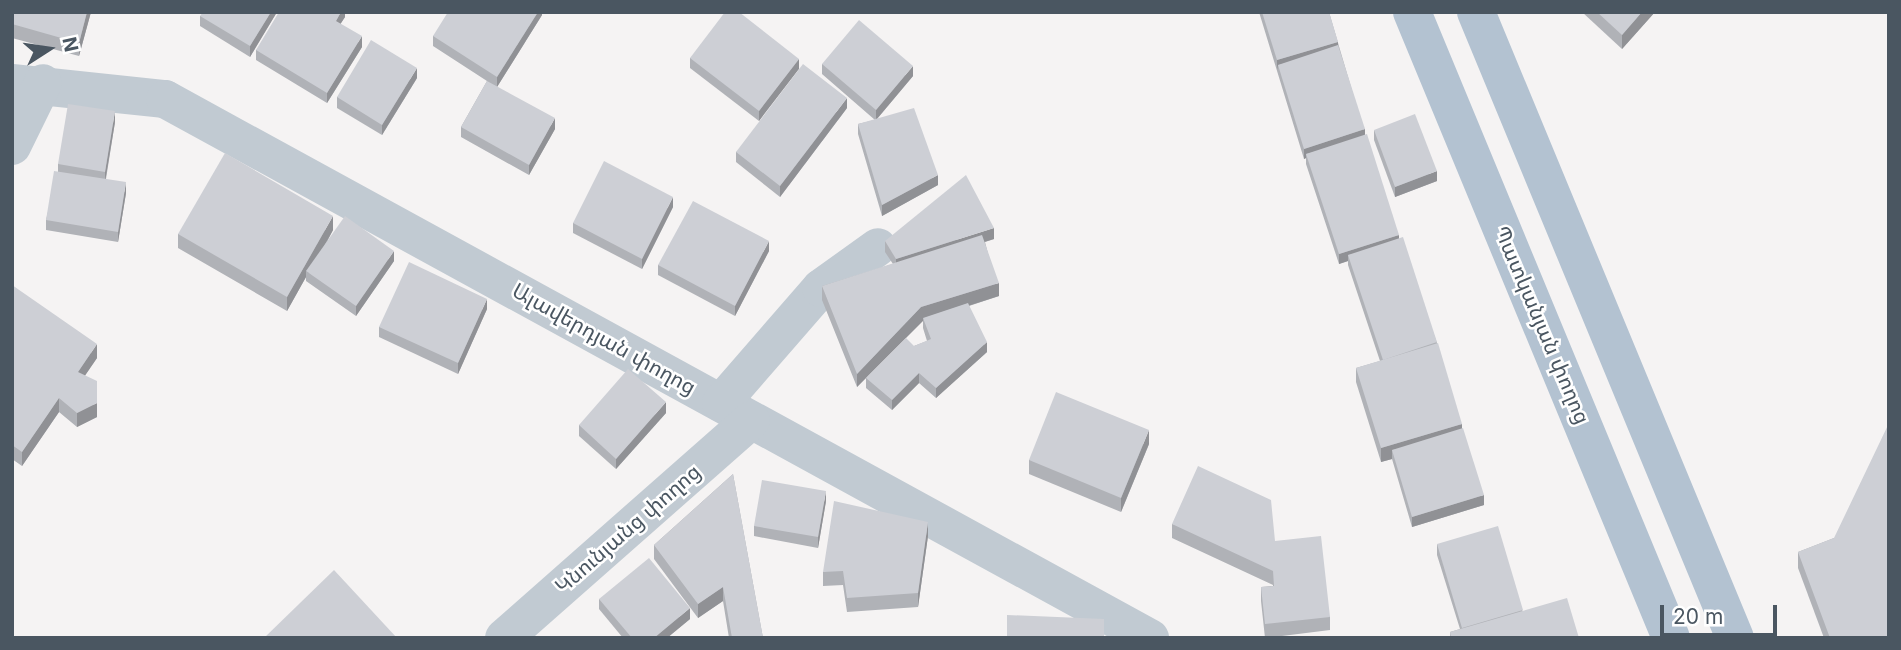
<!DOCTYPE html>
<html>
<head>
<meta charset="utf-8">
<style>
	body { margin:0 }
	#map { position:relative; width:1901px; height:650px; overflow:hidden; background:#f5f3f3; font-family:Inter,"Noto Sans Armenian",sans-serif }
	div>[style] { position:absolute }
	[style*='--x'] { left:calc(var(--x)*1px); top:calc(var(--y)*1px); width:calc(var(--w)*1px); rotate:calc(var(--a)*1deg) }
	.minor>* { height:38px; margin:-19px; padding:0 19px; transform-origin:19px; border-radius:19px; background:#c1cad2 }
	.major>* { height:38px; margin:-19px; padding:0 19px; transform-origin:19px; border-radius:19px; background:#b3c2d1 }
	.wall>* { inset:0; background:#b0b2b7 }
	.shaded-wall>* { inset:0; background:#909195 }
	.building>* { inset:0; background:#cdcfd5 }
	span { translate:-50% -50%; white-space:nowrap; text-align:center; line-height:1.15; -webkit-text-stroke:5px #fff; paint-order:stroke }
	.street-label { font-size:21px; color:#4a5661 }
	.frame { position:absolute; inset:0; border:14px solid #4a5661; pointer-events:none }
	.north { position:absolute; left:14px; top:14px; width:70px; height:70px; -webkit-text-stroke:5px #fff; paint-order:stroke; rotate:78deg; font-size:19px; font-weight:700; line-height:28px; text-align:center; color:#4a5661 }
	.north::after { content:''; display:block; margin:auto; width:24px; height:32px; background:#4a5661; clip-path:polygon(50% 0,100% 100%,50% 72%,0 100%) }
	.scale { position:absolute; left:1660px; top:605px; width:117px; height:32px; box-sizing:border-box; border:4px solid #4a5661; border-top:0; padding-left:9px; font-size:21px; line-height:24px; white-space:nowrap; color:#4a5661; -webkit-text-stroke:5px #fff; paint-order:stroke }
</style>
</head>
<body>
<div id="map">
	<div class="minor">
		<i style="--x:12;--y:83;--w:154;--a:6"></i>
		<i style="--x:165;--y:99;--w:1123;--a:28.69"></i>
		<i style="--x:12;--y:146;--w:70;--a:-63.8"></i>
		<i style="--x:721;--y:403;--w:152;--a:-49"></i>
		<i style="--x:821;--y:288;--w:70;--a:-35.7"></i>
		<i style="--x:504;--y:638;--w:329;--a:-41.4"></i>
	</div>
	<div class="major">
		<i style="--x:1412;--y:12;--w:677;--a:67.52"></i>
		<i style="--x:1476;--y:12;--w:677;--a:67.52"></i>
	</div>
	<div class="wall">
		<i style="clip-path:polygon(12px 12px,91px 12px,79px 56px,12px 38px)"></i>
		<i style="clip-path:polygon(277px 12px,250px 57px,200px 26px,200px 16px)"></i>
		<i style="clip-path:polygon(345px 12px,345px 17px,340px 24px,362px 47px,327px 103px,256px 60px,256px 50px)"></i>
		<i style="clip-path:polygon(542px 12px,542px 15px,497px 87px,555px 129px,529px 175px,461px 137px,461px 127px,487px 81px,433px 46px,433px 36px)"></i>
		<i style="clip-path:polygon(1259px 12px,1329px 12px,1365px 135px,1399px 239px,1437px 343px,1484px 505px,1412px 527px,1392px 459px,1381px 462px,1356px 382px,1356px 368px,1380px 361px,1348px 265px,1348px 261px,1339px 264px,1306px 164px,1306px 158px,1304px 159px)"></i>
		<i style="clip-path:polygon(1582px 12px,1655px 12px,1622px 49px)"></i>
		<i style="clip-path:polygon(690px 58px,799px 59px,759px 121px,690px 68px)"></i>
		<i style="clip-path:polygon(822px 64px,913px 76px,877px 119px,938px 185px,882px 216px,858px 134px,858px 124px,875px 120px,822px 74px)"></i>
		<i style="clip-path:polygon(417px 78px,382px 135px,337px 108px,337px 97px)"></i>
		<i style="clip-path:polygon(847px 108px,780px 197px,736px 162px,736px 152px)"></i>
		<i style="clip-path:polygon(115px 122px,106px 179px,126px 193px,118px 242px,46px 230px,46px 220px,58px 172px,58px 164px)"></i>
		<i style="clip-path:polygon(1374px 130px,1437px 181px,1395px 197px,1374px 140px)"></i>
		<i style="clip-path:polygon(673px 207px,642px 269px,573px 233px,573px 223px)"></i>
		<i style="clip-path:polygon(333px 230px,328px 240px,394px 261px,356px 316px,306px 281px,306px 277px,287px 311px,178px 248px,178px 234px)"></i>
		<i style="clip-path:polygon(994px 239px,985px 242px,999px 296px,969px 306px,987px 352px,936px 398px,919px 383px,892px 410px,866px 388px,866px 378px,914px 346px,927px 341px,923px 328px,923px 321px,921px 321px,857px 387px,822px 300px,822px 286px,893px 264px,885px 252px,885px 241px)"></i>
		<i style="clip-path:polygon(769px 251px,735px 316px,658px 275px,658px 265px)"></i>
		<i style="clip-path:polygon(12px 285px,97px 358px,85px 375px,97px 417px,77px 427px,59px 412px,22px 466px,12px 459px)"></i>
		<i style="clip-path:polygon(487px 309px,458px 374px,379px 337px,379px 327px)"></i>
		<i style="clip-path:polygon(666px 413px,616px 469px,579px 436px,579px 425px)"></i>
		<i style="clip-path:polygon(1149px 444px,1121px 512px,1029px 474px,1029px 460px)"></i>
		<i style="clip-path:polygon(733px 474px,763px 638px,729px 638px,723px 601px,698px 618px,654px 559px,654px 545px)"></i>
		<i style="clip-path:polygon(826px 501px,818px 548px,754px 536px,754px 526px)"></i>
		<i style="clip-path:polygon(1172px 524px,1275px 541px,1330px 617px,1330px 630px,1265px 638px,1261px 601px,1261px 587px,1273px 586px,1273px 585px,1172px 538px)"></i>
		<i style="clip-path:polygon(928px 536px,918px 607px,847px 612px,843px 585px,823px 586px,823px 572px)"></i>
		<i style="clip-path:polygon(1834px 538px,1889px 638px,1824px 638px,1798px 568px,1798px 552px)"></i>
		<i style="clip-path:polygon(1437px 544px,1523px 611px,1579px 638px,1450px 638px,1450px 632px,1460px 629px,1437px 555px)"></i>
		<i style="clip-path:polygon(599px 599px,690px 619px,667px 638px,623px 638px,599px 609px)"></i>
	</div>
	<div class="shaded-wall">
		<i style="clip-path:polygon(87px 12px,91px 12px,79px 56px,79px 43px)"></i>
		<i style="clip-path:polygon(271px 12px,277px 12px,250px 57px,250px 46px)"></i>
		<i style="clip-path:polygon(341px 12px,345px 12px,345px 17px,336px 31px,336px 21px)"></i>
		<i style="clip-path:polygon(538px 12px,542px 12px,542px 15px,497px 87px,497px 77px)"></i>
		<i style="clip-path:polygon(1642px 12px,1655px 12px,1622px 49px,1622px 35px)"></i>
		<i style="clip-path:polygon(362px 36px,362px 47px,327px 103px,327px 93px)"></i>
		<i style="clip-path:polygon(1338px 42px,1338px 52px,1278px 65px,1277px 70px,1277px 60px)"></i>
		<i style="clip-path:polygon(799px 59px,799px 69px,759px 121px,759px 111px)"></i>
		<i style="clip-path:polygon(913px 66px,913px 76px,876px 120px,876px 110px)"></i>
		<i style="clip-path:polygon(417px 68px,417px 78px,382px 135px,382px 125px)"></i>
		<i style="clip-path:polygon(847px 98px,847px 108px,780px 197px,780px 186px)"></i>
		<i style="clip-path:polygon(115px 111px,115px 122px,105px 182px,105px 172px)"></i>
		<i style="clip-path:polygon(555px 118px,555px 129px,529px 175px,529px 165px)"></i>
		<i style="clip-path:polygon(1365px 129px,1365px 139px,1306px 154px,1306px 158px,1304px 159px,1304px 149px)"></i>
		<i style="clip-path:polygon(1437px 171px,1437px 181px,1395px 197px,1395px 187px)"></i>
		<i style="clip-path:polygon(938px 175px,938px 185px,882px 216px,882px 205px)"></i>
		<i style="clip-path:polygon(126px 182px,126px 193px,118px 242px,118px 232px)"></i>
		<i style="clip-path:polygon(673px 197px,673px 207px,642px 269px,642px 259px)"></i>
		<i style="clip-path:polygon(333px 216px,333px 230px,309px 273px,306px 271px,306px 277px,287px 311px,287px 297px)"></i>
		<i style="clip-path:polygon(994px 228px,994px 239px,896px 269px,896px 259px)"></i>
		<i style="clip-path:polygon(1399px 235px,1399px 245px,1348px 255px,1348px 261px,1339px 264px,1339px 254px)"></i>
		<i style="clip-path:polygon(769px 241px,769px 251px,735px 316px,735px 306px)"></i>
		<i style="clip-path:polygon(394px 251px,394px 261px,356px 316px,356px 306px)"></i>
		<i style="clip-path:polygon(999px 283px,999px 296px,924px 320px,923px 318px,923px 321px,857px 387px,857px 374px,921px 307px)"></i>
		<i style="clip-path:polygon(487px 299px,487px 309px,458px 374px,458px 363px)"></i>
		<i style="clip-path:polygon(987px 342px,987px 352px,936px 398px,936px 388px)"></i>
		<i style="clip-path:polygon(97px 344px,97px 358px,78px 386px,78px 372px)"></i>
		<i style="clip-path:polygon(919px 373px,919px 383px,892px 410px,892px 400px)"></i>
		<i style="clip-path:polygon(59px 398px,59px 412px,22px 466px,22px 452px)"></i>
		<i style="clip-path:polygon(666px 402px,666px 413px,616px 469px,616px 459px)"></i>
		<i style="clip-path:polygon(97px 403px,97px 417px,77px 427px,77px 413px)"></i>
		<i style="clip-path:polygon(1462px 424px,1462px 438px,1392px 450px,1392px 459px,1381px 462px,1381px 448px)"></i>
		<i style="clip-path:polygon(1149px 430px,1149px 444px,1121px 512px,1121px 498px)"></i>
		<i style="clip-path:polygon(826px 491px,826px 501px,818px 548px,818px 537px)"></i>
		<i style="clip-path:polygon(1484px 495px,1484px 505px,1412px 527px,1412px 517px)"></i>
		<i style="clip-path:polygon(928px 522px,928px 536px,918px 607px,918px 593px)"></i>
		<i style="clip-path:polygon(723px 587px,723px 601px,698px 618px,698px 604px)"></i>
		<i style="clip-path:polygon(690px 608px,690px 619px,667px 638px,654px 638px)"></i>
	</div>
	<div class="building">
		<i style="clip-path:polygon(12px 12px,87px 12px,79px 43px,12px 24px)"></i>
		<i style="clip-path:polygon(203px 12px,271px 12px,250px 46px,200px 16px)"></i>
		<i style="clip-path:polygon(279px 12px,341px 12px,336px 21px,362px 36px,327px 93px,256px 50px)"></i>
		<i style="clip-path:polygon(448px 12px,538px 12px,497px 77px,433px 36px)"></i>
		<i style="clip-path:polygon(725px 12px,739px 12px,799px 59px,759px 111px,690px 58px)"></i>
		<i style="clip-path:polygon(1262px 12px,1329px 12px,1338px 42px,1277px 60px)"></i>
		<i style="clip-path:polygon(1597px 12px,1642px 12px,1622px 35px)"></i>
		<i style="clip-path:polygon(859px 20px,913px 66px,876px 110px,822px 64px)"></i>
		<i style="clip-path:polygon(371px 40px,417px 68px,382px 125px,337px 97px)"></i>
		<i style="clip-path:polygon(1338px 45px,1365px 129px,1304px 149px,1278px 65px)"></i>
		<i style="clip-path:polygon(803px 64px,847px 98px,780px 186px,736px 152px)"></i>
		<i style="clip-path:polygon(487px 81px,555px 118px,529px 165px,461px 127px)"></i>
		<i style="clip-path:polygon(68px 104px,115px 111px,105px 172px,58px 164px)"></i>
		<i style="clip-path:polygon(914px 108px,938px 175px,882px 205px,858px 124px)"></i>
		<i style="clip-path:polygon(1415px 114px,1437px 171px,1395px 187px,1374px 130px)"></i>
		<i style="clip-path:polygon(1367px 134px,1399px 235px,1339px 254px,1306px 154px)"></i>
		<i style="clip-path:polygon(225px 153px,333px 216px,287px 297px,178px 234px)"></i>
		<i style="clip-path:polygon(604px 161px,673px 197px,642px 259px,573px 223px)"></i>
		<i style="clip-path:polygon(54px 171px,126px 182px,118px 232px,46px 220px)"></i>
		<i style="clip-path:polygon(966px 175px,994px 228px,896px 259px,885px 241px)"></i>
		<i style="clip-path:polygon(693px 201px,769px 241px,735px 306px,658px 265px)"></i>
		<i style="clip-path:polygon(345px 216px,394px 251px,356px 306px,306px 271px)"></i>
		<i style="clip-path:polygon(982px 235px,999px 283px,921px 307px,857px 374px,822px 286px)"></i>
		<i style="clip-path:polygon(1403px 237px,1437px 342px,1383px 360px,1348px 255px)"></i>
		<i style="clip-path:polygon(409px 262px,487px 299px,458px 363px,379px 327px)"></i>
		<i style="clip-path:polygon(12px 285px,97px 344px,78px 372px,97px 381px,97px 403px,77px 413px,59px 398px,22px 452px,12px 445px)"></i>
		<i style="clip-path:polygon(968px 303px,987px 342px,936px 388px,919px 373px,892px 400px,866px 378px,906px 338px,914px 346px,931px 339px,923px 318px)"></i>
		<i style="clip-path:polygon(1438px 343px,1462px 424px,1381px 448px,1356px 368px)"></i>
		<i style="clip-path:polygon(628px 369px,666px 402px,616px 459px,579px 425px)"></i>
		<i style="clip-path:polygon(1056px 392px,1149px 430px,1121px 498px,1029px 460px)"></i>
		<i style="clip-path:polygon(1889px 423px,1889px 638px,1830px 638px,1798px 552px,1834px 538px)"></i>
		<i style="clip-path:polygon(1463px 428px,1484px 495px,1412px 517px,1392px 450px)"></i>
		<i style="clip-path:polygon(1198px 466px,1271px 500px,1275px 541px,1321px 536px,1330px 617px,1265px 624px,1261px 587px,1274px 586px,1273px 571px,1172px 524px)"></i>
		<i style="clip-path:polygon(733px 474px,763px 638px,732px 638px,723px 587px,698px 604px,654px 545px)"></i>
		<i style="clip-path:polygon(762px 480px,826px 491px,818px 537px,754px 526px)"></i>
		<i style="clip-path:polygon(834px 501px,928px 522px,918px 593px,847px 598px,843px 571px,823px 572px)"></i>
		<i style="clip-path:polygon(1498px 526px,1523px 610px,1462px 628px,1437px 544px)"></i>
		<i style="clip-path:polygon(649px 558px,690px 608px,654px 638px,632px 638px,599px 599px)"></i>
		<i style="clip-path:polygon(334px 570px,397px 638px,264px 638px)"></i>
		<i style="clip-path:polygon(1567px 598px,1579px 638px,1451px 638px,1450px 632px)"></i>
		<i style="clip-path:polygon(1007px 615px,1104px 619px,1104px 638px,1007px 638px)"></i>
	</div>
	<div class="street-label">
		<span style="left:1542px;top:325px;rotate:67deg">Պատկանյան փողոց</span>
		<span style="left:604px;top:339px;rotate:29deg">Ալավերդյան փողոց</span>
		<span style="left:628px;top:529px;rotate:-41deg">Կնունյանց փողոց</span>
	</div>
	<div class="frame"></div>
	<div class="north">N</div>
	<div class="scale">20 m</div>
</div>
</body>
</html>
